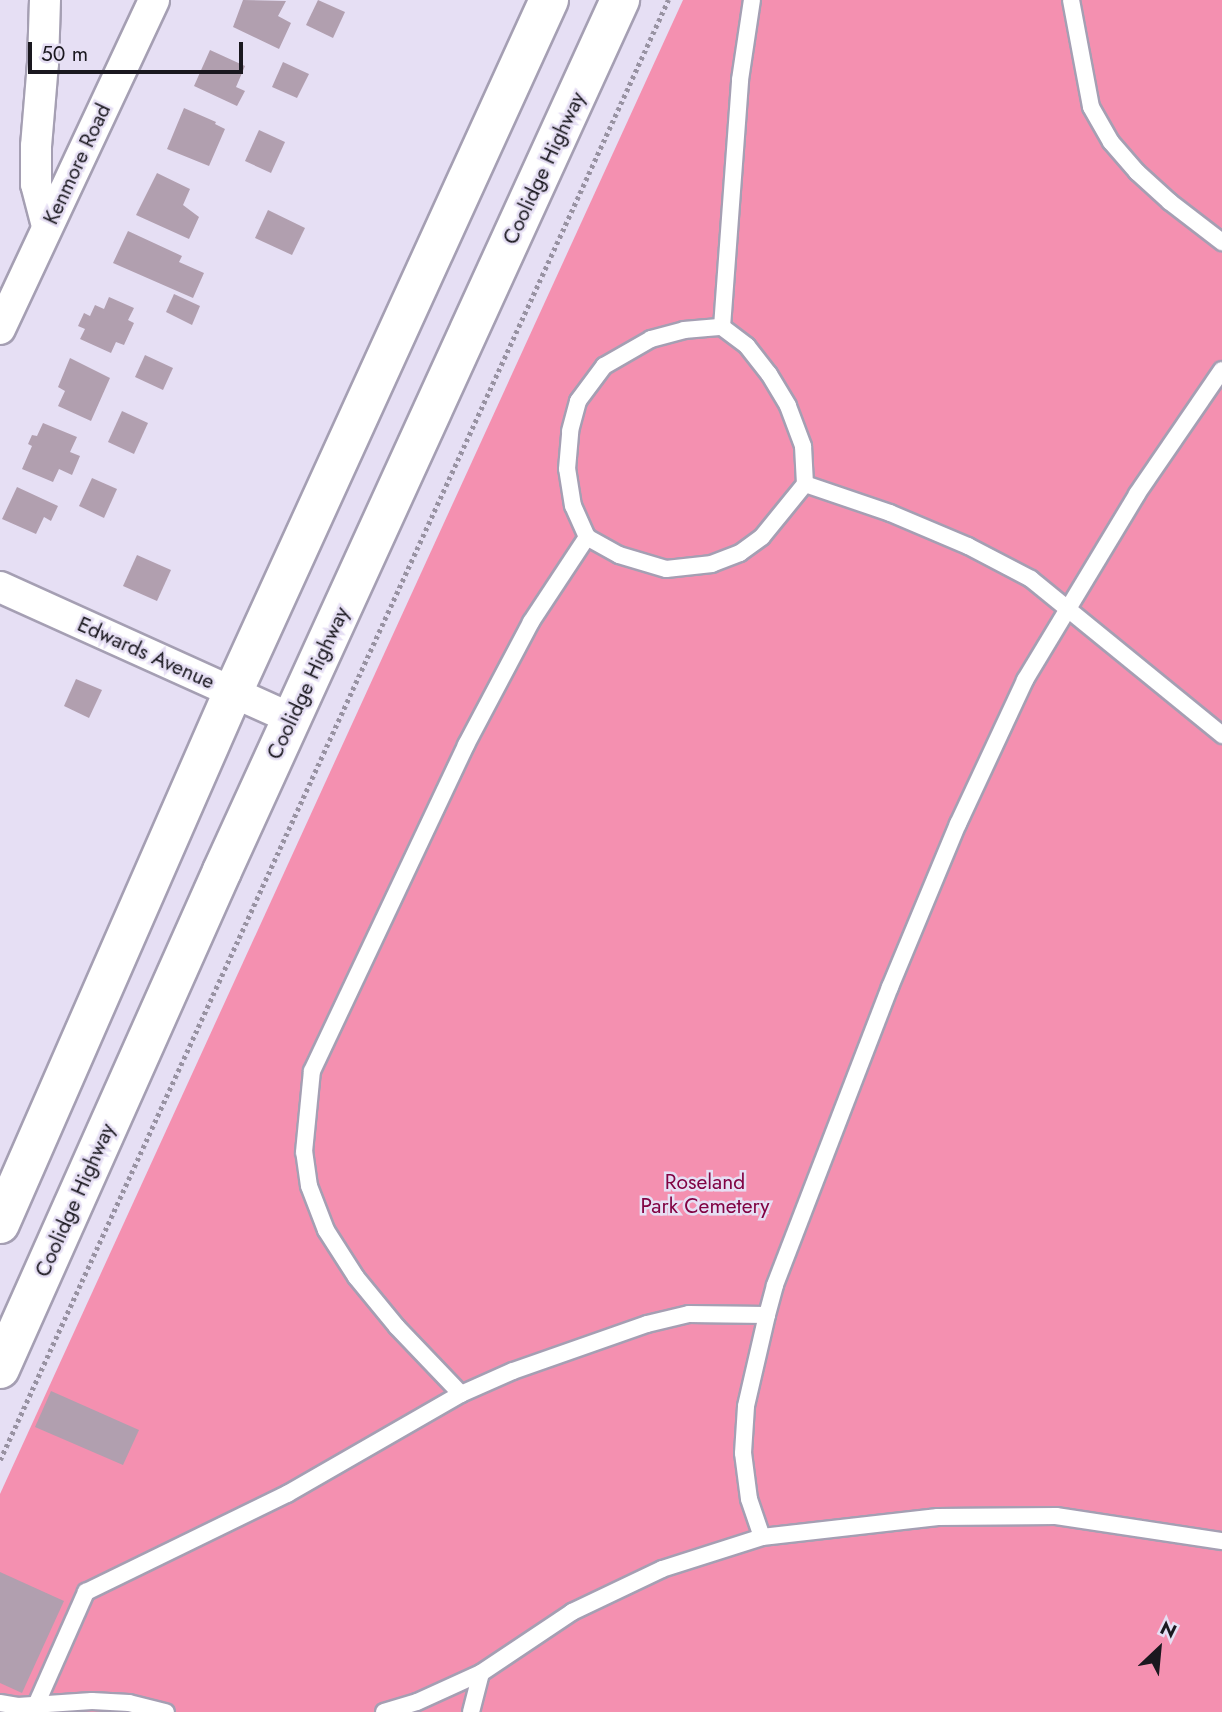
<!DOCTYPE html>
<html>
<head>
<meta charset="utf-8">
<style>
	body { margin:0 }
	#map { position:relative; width:1222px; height:1712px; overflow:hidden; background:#e6dff4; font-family:Jost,sans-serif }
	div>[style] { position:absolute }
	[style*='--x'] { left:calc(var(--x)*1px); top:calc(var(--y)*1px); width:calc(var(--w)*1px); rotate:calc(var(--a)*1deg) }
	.green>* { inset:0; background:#f490b0 }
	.building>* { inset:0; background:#b19faf }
	.path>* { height:4.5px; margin-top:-2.25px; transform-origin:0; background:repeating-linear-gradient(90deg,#9892a2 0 3.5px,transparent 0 7px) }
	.roads { filter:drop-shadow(2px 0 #a59fb3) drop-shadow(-2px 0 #a59fb3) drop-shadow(0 2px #a59fb3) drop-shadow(0 -2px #a59fb3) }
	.service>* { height:16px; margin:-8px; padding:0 8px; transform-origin:8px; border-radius:8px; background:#fff }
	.minor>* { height:30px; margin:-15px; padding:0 15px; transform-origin:15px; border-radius:15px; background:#fff }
	.secondary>* { height:38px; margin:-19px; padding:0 19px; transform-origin:19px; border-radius:19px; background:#fff }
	span { translate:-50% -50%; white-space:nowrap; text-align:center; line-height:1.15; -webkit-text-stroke:5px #e6dff4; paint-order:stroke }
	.street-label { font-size:21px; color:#1a181f }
	.park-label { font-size:21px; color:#810343 }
	.north { position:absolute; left:1124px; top:1614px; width:70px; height:70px; -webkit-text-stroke:5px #e6dff4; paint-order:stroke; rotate:26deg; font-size:19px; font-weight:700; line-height:28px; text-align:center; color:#1a181f }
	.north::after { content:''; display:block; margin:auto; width:24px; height:32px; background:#1a181f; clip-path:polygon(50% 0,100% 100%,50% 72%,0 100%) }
	.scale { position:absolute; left:28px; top:42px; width:215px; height:32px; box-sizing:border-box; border:4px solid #1a181f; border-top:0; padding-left:9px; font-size:21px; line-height:24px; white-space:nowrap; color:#1a181f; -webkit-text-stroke:5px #e6dff4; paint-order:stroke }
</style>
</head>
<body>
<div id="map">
	<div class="green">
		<i style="clip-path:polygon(683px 0,1222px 0,1222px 1712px,0 1712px,0 1494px)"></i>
	</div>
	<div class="building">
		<i style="clip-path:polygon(243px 0,286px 1px,278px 16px,291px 23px,279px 49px,233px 27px)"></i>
		<i style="clip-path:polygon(318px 0,345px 12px,333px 38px,306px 25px)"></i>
		<i style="clip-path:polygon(210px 50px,245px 66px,236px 87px,245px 91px,237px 106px,194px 86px)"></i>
		<i style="clip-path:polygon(283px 62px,309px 74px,297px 98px,272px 87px)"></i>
		<i style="clip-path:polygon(184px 108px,216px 122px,215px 124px,225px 129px,209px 166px,167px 149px)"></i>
		<i style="clip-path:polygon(259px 130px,285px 142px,271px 173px,245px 161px)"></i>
		<i style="clip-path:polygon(157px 173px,190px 189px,183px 205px,199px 217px,189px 239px,136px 215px)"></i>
		<i style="clip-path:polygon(268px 210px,305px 228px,292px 255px,255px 238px)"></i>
		<i style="clip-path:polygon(128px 231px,182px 256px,179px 262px,204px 273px,193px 298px,113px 263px)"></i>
		<i style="clip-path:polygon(174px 294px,200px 306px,192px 325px,166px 312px)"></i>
		<i style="clip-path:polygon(109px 297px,134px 308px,128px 320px,134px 323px,124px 345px,116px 342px,111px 353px,80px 339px,85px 329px,78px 326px,84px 313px,90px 316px,95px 305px,104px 309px)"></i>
		<i style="clip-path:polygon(145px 355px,173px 368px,163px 390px,135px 377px)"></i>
		<i style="clip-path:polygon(70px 358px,110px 378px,91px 421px,58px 406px,65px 391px,58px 387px)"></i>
		<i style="clip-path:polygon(122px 411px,148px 423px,134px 454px,108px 442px)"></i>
		<i style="clip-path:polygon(43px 423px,77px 437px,70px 452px,80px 456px,72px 475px,59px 469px,53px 482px,22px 469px,32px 446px,28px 444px,32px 435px,37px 436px)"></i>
		<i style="clip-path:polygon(92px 478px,117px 489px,104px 518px,79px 506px)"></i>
		<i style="clip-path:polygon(17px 487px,58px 506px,51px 521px,44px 517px,36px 534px,2px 519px)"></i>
		<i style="clip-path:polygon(137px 555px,171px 570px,157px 601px,123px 586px)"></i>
		<i style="clip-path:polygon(76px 679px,102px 690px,89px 718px,64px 706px)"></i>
		<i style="clip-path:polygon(51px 1391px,139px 1430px,123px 1465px,35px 1427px)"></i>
		<i style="clip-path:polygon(0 1572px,64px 1601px,22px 1693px,0 1683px)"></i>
	</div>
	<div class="path">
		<i style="--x:0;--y:1460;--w:1606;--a:-65.41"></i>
	</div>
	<div class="roads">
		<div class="service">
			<i style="--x:1071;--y:0;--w:109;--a:79.4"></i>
			<i style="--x:1091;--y:107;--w:40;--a:60.3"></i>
			<i style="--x:1111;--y:142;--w:40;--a:49"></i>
			<i style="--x:1137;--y:172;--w:45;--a:42.3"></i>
			<i style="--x:1170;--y:202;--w:66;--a:37.6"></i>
			<i style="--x:722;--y:327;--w:31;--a:37"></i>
			<i style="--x:747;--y:346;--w:36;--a:52"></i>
			<i style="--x:769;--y:374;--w:37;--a:59"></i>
			<i style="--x:788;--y:406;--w:43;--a:69.4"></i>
			<i style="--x:803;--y:446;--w:38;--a:87"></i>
			<i style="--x:805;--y:484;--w:68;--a:129.1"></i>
			<i style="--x:762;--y:537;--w:27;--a:144"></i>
			<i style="--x:740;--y:553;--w:30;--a:159"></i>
			<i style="--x:712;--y:564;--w:46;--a:173.8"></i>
			<i style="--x:666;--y:569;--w:49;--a:-163.4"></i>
			<i style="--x:619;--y:555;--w:37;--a:-151"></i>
			<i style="--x:587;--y:537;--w:34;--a:-114"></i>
			<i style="--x:573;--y:506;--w:37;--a:-99"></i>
			<i style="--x:567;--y:469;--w:38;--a:-85"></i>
			<i style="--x:570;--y:431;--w:31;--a:-75"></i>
			<i style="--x:578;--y:401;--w:44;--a:-53.4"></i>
			<i style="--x:604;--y:366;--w:54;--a:-29.9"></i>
			<i style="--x:651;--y:339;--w:34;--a:-15"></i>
			<i style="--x:684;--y:330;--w:38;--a:-5"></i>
			<i style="--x:722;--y:327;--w:248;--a:-85.8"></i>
			<i style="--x:740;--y:80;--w:81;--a:-81.5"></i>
			<i style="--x:805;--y:484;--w:90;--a:18.8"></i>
			<i style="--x:890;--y:513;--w:85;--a:22.9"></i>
			<i style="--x:968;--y:546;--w:71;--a:27.6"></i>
			<i style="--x:1031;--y:579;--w:247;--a:39.2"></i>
			<i style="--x:461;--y:1394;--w:93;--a:-133.7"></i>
			<i style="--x:397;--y:1327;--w:65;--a:-129.4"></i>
			<i style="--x:356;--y:1277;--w:56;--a:-122.6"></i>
			<i style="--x:326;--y:1230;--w:47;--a:-111.1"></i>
			<i style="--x:309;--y:1186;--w:34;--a:-98"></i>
			<i style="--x:304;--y:1152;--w:81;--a:-84.4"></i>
			<i style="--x:312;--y:1071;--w:361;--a:-64.7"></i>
			<i style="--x:466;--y:745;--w:139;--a:-62.1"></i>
			<i style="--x:531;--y:622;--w:102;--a:-56.6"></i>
			<i style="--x:762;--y:1537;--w:40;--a:-108.9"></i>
			<i style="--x:749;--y:1499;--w:46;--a:-97.4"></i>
			<i style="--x:743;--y:1453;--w:47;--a:-86.3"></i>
			<i style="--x:746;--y:1406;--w:93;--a:-77"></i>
			<i style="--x:767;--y:1315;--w:31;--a:-75"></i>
			<i style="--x:775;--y:1285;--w:319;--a:-68.9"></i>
			<i style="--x:890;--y:987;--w:177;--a:-67.4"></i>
			<i style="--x:958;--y:824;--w:159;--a:-65"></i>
			<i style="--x:1025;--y:680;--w:217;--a:-58.9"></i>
			<i style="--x:1137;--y:494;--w:150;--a:-55.6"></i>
			<i style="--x:0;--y:1703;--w:18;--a:9"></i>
			<i style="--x:18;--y:1706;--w:74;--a:-3.9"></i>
			<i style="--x:92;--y:1701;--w:37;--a:3"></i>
			<i style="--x:129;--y:1703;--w:38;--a:14"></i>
			<i style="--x:36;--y:1705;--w:124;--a:-66.1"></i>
			<i style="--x:86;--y:1592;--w:224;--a:-26"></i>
			<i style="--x:287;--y:1494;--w:201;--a:-29.9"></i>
			<i style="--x:461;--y:1394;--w:57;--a:-23.9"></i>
			<i style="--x:513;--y:1371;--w:142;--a:-19.3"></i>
			<i style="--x:647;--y:1324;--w:43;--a:-13.4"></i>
			<i style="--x:689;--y:1314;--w:78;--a:0.7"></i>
			<i style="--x:384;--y:1712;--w:34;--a:-17"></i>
			<i style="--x:417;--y:1702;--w:70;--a:-24.4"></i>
			<i style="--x:481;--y:1673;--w:110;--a:-33.8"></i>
			<i style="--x:572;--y:1612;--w:100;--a:-25.5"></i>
			<i style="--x:662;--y:1569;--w:105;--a:-17.7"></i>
			<i style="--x:762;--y:1537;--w:177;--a:-6.5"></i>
			<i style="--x:938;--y:1517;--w:118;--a:-0.5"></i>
			<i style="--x:1056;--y:1516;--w:168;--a:8.6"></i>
			<i style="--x:471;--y:1712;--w:40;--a:-75.6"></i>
		</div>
		<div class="minor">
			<i style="--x:45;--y:0;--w:63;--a:91.8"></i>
			<i style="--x:43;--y:63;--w:83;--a:94.8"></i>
			<i style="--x:36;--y:146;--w:38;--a:90"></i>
			<i style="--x:36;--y:184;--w:43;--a:75.3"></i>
			<i style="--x:0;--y:329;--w:363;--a:-64.9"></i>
			<i style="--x:0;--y:587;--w:320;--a:24.3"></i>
		</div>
		<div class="secondary">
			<i style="--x:0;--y:1224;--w:581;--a:-66.35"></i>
			<i style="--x:233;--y:692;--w:761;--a:-65.46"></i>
			<i style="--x:0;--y:1369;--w:545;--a:-65.97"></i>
			<i style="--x:222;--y:871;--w:958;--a:-65.44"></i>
		</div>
	</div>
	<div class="street-label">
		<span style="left:77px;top:164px;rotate:-65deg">Kenmore Road</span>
		<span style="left:544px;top:168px;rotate:-65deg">Coolidge Highway</span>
		<span style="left:146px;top:653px;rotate:24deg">Edwards Avenue</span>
		<span style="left:308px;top:683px;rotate:-65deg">Coolidge Highway</span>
		<span style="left:75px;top:1200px;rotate:-66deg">Coolidge Highway</span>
	</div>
	<div class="park-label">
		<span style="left:705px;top:1194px">Roseland<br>Park Cemetery</span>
	</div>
	<div class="north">N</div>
	<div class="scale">50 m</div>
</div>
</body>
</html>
